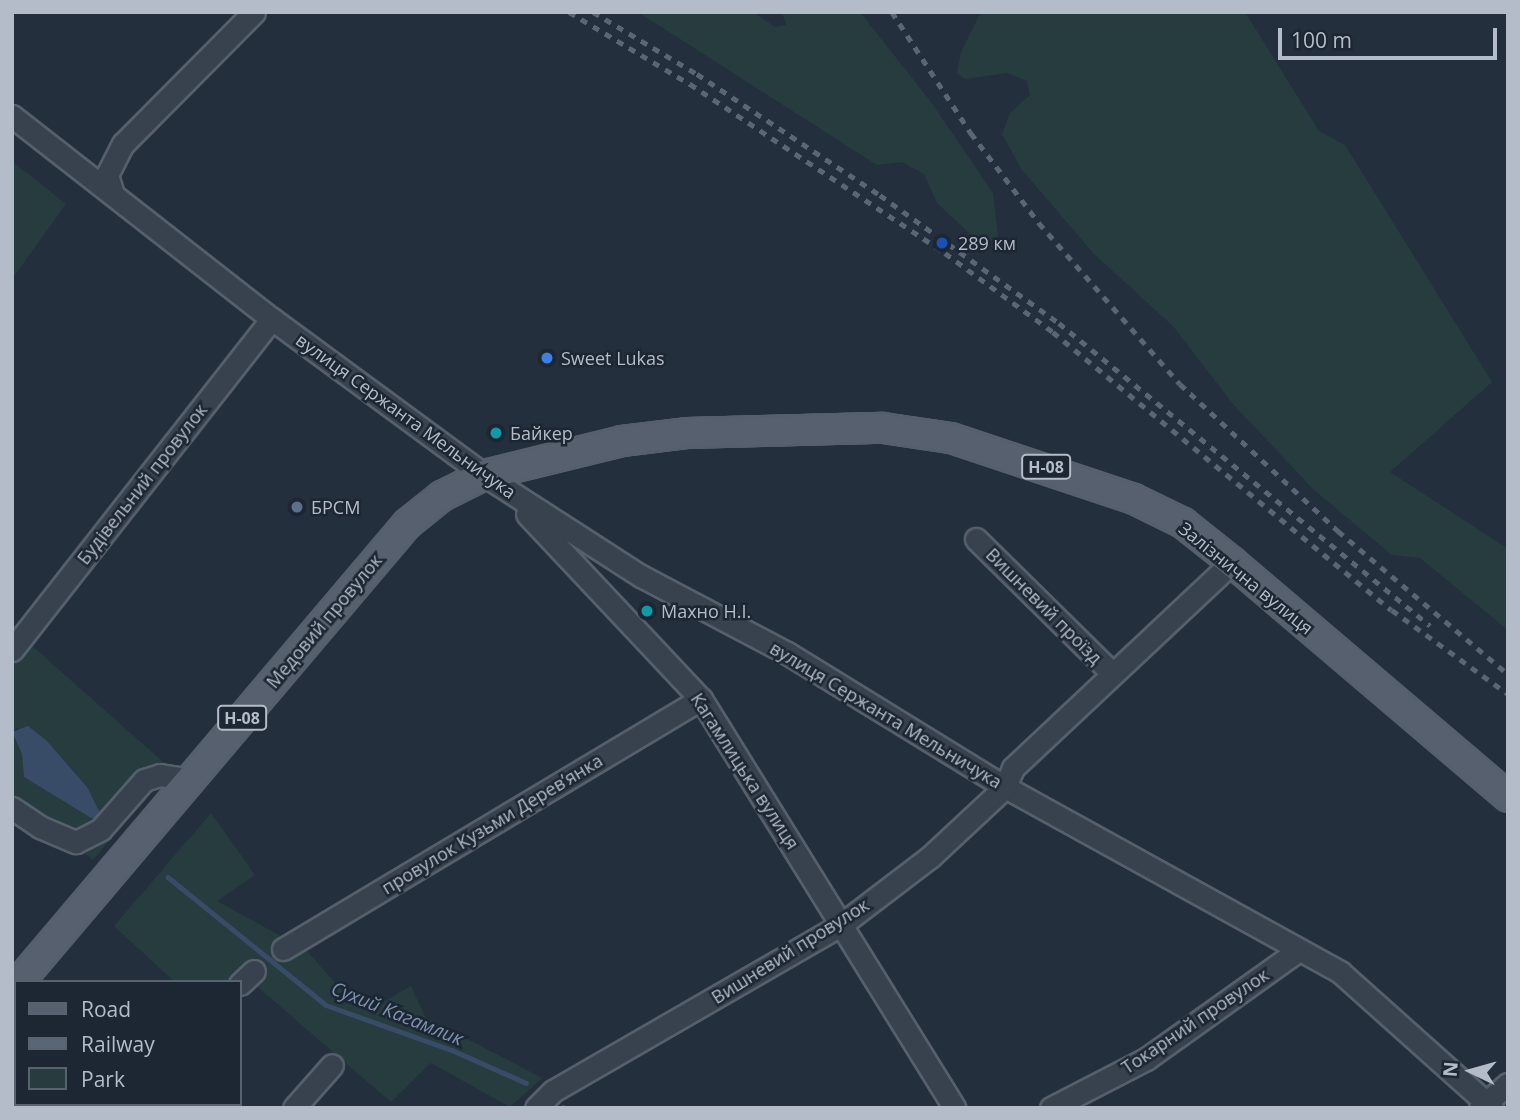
<!DOCTYPE html>
<html>
<head>
<meta charset="utf-8">
<style>
	body { margin:0 }
	#map { position:relative; width:1520px; height:1120px; overflow:hidden; background:#242f3e; font-family:"Open Sans",sans-serif }
	div>[style] { position:absolute }
	[style*='--x'] { left:calc(var(--x)*1px); top:calc(var(--y)*1px); width:calc(var(--w)*1px); rotate:calc(var(--a)*1deg) }
	.green>* { inset:0; background:#263c3f }
	.water>* { inset:0; background:#394c67 }
	.stream>* { height:4.5px; margin:-2.25px; padding:0 2.25px; transform-origin:2.25px; border-radius:2.25px; background:#394c67 }
	.roads { filter:drop-shadow(2px 0 #565f6c) drop-shadow(-2px 0 #565f6c) drop-shadow(0 2px #565f6c) drop-shadow(0 -2px #565f6c) }
	.minor>* { height:21px; margin:-10.5px; padding:0 10.5px; transform-origin:10.5px; border-radius:10.5px; background:#38414e }
	.major>* { height:28px; margin:-14px; padding:0 14px; transform-origin:14px; border-radius:14px; background:#56606e }
	.rail>* { height:4.5px; margin-top:-2.25px; transform-origin:0; background:repeating-linear-gradient(90deg,#5a6575 0 7px,transparent 0 14px) }
	.dots>* { width:19px; height:19px; translate:-50% -50%; box-sizing:border-box; border:4px solid #1d2633; border-radius:50% }
	span { translate:-50% -50%; white-space:nowrap; text-align:center; line-height:1.15; -webkit-text-stroke:5px #1d2633; paint-order:stroke }
	.shield-label span { padding:2px 5px; background:#1d2633; border:2px solid; border-radius:5px; -webkit-text-stroke-width:0 }
	.shield-label { font-size:16px; color:#b4bcc9; font-weight:700 }
	.poi-label { font-size:18px; color:#b4bcc9 }
	.left { translate:0 -50%; text-align:left }
	.street-label { font-size:18px; color:#b4bcc9 }
	.water-label { font-size:19px; color:#7c92b1; font-style:italic }
	.frame { position:absolute; inset:0; border:14px solid #b4bcc9; pointer-events:none }
	.legend { position:absolute; left:14px; top:980px; width:228px; height:126px; box-sizing:border-box; background:#1d2633; border:2px solid #59626f; margin:0; padding:9px 12px; list-style:none; font-size:21px; color:#b4bcc9 }
	.legend li { display:flex; align-items:center; gap:14px; height:35px }
	.legend b { width:35px; border:2px solid #59626f }
	.north { position:absolute; left:1436px; top:1036px; width:70px; height:70px; -webkit-text-stroke:5px #1d2633; paint-order:stroke; rotate:275deg; font-size:19px; font-weight:700; line-height:28px; text-align:center; color:#b4bcc9 }
	.north::after { content:''; display:block; margin:auto; width:24px; height:32px; background:#b4bcc9; clip-path:polygon(50% 0,100% 100%,50% 72%,0 100%) }
	.scale { position:absolute; left:1278px; top:28px; width:219px; height:32px; box-sizing:border-box; border:4px solid #b4bcc9; border-top:0; padding-left:9px; font-size:21px; line-height:24px; white-space:nowrap; color:#b4bcc9; -webkit-text-stroke:5px #1d2633; paint-order:stroke }
</style>
</head>
<body>
<div id="map">
	<div class="green">
		<i style="clip-path:polygon(638px 12px,753px 12px,775px 27px,786px 25px,782px 12px,860px 12px,931px 102px,993px 193px,998px 236px,983px 246px,937px 203px,924px 174px,902px 162px,877px 165px)"></i>
		<i style="clip-path:polygon(981px 12px,1245px 12px,1319px 131px,1345px 145px,1492px 382px,1390px 472px,1508px 549px,1508px 630px,1420px 558px,1392px 555px,1313px 489px,1233px 404px,1173px 326px,1094px 254px,1022px 170px,1002px 134px,1010px 113px,1030px 95px,1027px 81px,1007px 73px,965px 79px,957px 73px,961px 52px)"></i>
		<i style="clip-path:polygon(12px 161px,66px 204px,12px 279px)"></i>
		<i style="clip-path:polygon(12px 634px,30px 644px,170px 768px,93px 860px,12px 796px,12px 734px,22px 754px,24px 777px,91px 818px,87px 787px,47px 741px,17px 728px,12px 732px)"></i>
		<i style="clip-path:polygon(211px 813px,255px 875px,217px 901px,306px 950px,353px 1003px,373px 1008px,411px 986px,425px 1017px,542px 1078px,510px 1107px,431px 1063px,391px 1102px,252px 982px,240px 995px,240px 982px,175px 982px,114px 926px)"></i>
	</div>
	<div class="water">
		<i style="clip-path:polygon(28px 726px,47px 741px,87px 787px,103px 819px,91px 818px,24px 777px,22px 754px,12px 732px)"></i>
	</div>
	<div class="stream">
		<i style="--x:168;--y:877;--w:203;--a:39"></i>
		<i style="--x:326;--y:1005;--w:134;--a:19.7"></i>
		<i style="--x:452;--y:1050;--w:81;--a:24"></i>
		<i style="--x:563;--y:1107;--w:1;--a:45"></i>
	</div>
	<div class="roads">
		<div class="minor">
			<i style="--x:12;--y:116;--w:330;--a:38"></i>
			<i style="--x:272;--y:319;--w:263;--a:36.3"></i>
			<i style="--x:484;--y:475;--w:187;--a:32.8"></i>
			<i style="--x:641;--y:576;--w:165;--a:27.8"></i>
			<i style="--x:787;--y:653;--w:256;--a:31.6"></i>
			<i style="--x:1005;--y:787;--w:383;--a:28.9"></i>
			<i style="--x:1340;--y:972;--w:204;--a:41.8"></i>
			<i style="--x:112;--y:191;--w:17;--a:-107"></i>
			<i style="--x:107;--y:175;--w:35;--a:-63"></i>
			<i style="--x:123;--y:144;--w:186;--a:-45.2"></i>
			<i style="--x:527;--y:514;--w:254;--a:46.8"></i>
			<i style="--x:701;--y:699;--w:481;--a:58.2"></i>
			<i style="--x:976;--y:539;--w:191;--a:44.6"></i>
			<i style="--x:12;--y:650;--w:421;--a:-51.9"></i>
			<i style="--x:12;--y:808;--w:34;--a:34"></i>
			<i style="--x:40;--y:827;--w:39;--a:23"></i>
			<i style="--x:76;--y:842;--w:28;--a:-27"></i>
			<i style="--x:101;--y:829;--w:65;--a:-48.7"></i>
			<i style="--x:144;--y:780;--w:17;--a:-17"></i>
			<i style="--x:160;--y:775;--w:30;--a:9"></i>
			<i style="--x:283;--y:949;--w:487;--a:-30.9"></i>
			<i style="--x:240;--y:984;--w:19;--a:-43"></i>
			<i style="--x:119;--y:1104;--w:6;--a:45"></i>
			<i style="--x:294;--y:1108;--w:57;--a:-48.5"></i>
			<i style="--x:536;--y:1108;--w:24;--a:-45"></i>
			<i style="--x:553;--y:1091;--w:334;--a:-30"></i>
			<i style="--x:842;--y:924;--w:111;--a:-37.3"></i>
			<i style="--x:930;--y:857;--w:103;--a:-43"></i>
			<i style="--x:1005;--y:787;--w:21;--a:-67"></i>
			<i style="--x:1013;--y:768;--w:301;--a:-43.2"></i>
			<i style="--x:1051;--y:1108;--w:107;--a:-27.3"></i>
			<i style="--x:1146;--y:1059;--w:188;--a:-35.5"></i>
			<i style="--x:1480;--y:1108;--w:37;--a:-41"></i>
		</div>
		<div class="major">
			<i style="--x:19;--y:982;--w:600;--a:-49.73"></i>
			<i style="--x:407;--y:524;--w:45;--a:-38.7"></i>
			<i style="--x:442;--y:496;--w:47;--a:-26.6"></i>
			<i style="--x:484;--y:475;--w:142;--a:-13.8"></i>
			<i style="--x:622;--y:441;--w:65;--a:-7"></i>
			<i style="--x:687;--y:433;--w:196;--a:-1.5"></i>
			<i style="--x:883;--y:428;--w:69;--a:8.4"></i>
			<i style="--x:951;--y:438;--w:193;--a:18.4"></i>
			<i style="--x:1134;--y:499;--w:55;--a:26.1"></i>
			<i style="--x:1183;--y:523;--w:63;--a:38.5"></i>
			<i style="--x:1232;--y:562;--w:362;--a:40.4"></i>
		</div>
	</div>
	<div class="rail">
		<i style="--x:569;--y:12;--w:141;--a:30.8"></i>
		<i style="--x:690;--y:84;--w:306;--a:33.5"></i>
		<i style="--x:945;--y:253;--w:134;--a:36.2"></i>
		<i style="--x:1053;--y:332;--w:438;--a:39.4"></i>
		<i style="--x:1392;--y:610;--w:143;--a:35.9"></i>
		<i style="--x:593;--y:12;--w:121;--a:30.8"></i>
		<i style="--x:697;--y:74;--w:219;--a:33.5"></i>
		<i style="--x:880;--y:195;--w:220;--a:35.6"></i>
		<i style="--x:1059;--y:323;--w:479;--a:39.2"></i>
		<i style="--x:892;--y:12;--w:145;--a:56.9"></i>
		<i style="--x:971;--y:133;--w:113;--a:52.9"></i>
		<i style="--x:1039;--y:223;--w:214;--a:48.8"></i>
		<i style="--x:1180;--y:384;--w:216;--a:42.9"></i>
		<i style="--x:1338;--y:531;--w:222;--a:40.1"></i>
	</div>
	<div class="dots">
		<i style="left:942px;top:243px;background:#1a4fb4"></i>
		<i style="left:547px;top:358px;background:#3f7fe0"></i>
		<i style="left:496px;top:433px;background:#0f9aa8"></i>
		<i style="left:297px;top:507px;background:#5c6f8a"></i>
		<i style="left:647px;top:611px;background:#0f9aa8"></i>
	</div>
	<div class="shield-label">
		<span style="left:1046px;top:467px">Н-08</span>
		<span style="left:242px;top:718px">Н-08</span>
	</div>
	<div class="poi-label">
		<span class="left" style="left:958px;top:243px">289 км</span>
		<span class="left" style="left:561px;top:358px">Sweet Lukas</span>
		<span class="left" style="left:510px;top:433px">Байкер</span>
		<span class="left" style="left:311px;top:507px">БРСМ</span>
		<span class="left" style="left:661px;top:611px">Махно Н.І.</span>
	</div>
	<div class="street-label">
		<span style="left:406px;top:416px;rotate:36deg">вулиця Сержанта Мельничука</span>
		<span style="left:142px;top:484px;rotate:-52deg">Будівельний провулок</span>
		<span style="left:1246px;top:578px;rotate:39deg">Залізнична вулиця</span>
		<span style="left:1044px;top:606px;rotate:45deg">Вишневий проїзд</span>
		<span style="left:324px;top:621px;rotate:-50deg">Медовий провулок</span>
		<span style="left:886px;top:715px;rotate:31deg">вулиця Сержанта Мельничука</span>
		<span style="left:745px;top:771px;rotate:57deg">Кагамлицька вулиця</span>
		<span style="left:492px;top:824px;rotate:-31deg">провулок Кузьми Деревʼянка</span>
		<span style="left:790px;top:951px;rotate:-32deg">Вишневий провулок</span>
		<span style="left:1195px;top:1021px;rotate:-34deg">Токарний провулок</span>
	</div>
	<div class="water-label">
		<span style="left:397px;top:1014px;rotate:22deg">Сухий Кагамлик</span>
	</div>
	<div class="frame"></div>
	<ul class="legend">
	<li><b style="height:9px;background:#56606e"></b>Road</li>
	<li><b style="height:9px;background:#5a6575"></b>Railway</li>
	<li><b style="height:19px;background:#263c3f"></b>Park</li>
	</ul>
	<div class="north">N</div>
	<div class="scale">100 m</div>
</div>
</body>
</html>
